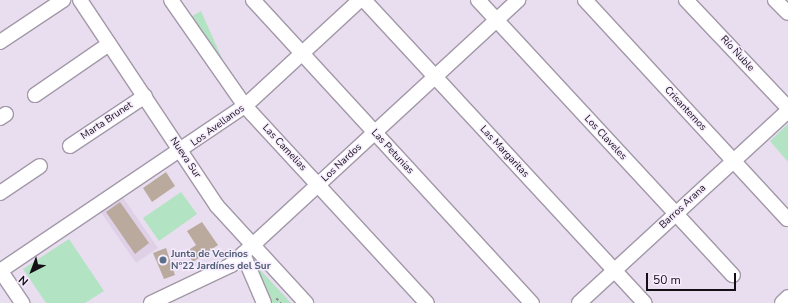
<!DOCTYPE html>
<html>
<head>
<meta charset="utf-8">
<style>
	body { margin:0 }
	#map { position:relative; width:788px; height:303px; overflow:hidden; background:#e9deef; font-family:"Nunito Sans",sans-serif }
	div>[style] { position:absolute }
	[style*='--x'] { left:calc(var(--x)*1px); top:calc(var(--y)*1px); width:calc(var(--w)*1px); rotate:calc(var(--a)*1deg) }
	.built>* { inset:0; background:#dfd0e8 }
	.green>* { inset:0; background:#b2e3c2 }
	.building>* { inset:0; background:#baaa9e }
	.path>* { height:2px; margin-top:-1px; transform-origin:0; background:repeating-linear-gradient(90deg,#928a96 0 3px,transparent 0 6px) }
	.roads { filter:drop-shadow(1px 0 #a298a8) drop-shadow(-1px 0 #a298a8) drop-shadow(0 1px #a298a8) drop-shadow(0 -1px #a298a8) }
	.minor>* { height:14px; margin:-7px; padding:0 7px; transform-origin:7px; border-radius:7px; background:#fff }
	.dots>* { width:11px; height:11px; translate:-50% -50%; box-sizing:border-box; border:2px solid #f6ecfd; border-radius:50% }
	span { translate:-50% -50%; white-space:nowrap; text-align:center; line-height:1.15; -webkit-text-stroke:3px #f6ecfd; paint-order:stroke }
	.street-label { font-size:10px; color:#130f15 }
	.service-label { font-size:10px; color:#4e5e75; font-weight:700 }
	.left { translate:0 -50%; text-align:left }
	.north { position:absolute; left:12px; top:251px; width:40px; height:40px; -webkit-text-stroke:3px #f6ecfd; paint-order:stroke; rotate:222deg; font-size:11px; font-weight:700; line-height:16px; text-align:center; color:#130f15 }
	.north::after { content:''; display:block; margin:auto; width:14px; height:18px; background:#130f15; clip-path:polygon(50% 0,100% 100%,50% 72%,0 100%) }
	.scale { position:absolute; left:646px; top:273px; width:90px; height:18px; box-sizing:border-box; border:2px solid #130f15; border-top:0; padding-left:5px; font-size:12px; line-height:14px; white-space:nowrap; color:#130f15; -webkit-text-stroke:3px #f6ecfd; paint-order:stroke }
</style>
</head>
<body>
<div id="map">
	<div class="built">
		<i style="clip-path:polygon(122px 196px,158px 248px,136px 263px,100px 211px)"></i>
	</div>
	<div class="green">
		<i style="clip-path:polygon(201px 11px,236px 90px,189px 18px)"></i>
		<i style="clip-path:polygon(788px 124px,788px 162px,770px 141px)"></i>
		<i style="clip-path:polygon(181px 192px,197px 214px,159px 241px,143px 218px)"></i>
		<i style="clip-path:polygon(69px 239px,104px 291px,85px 303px,46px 303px,23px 269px)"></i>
		<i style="clip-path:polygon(250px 259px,291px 303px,268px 303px)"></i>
	</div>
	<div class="building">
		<i style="clip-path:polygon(166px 172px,175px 186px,152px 202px,143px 188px)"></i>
		<i style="clip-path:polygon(120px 202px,149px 243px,135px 254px,106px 212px)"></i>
		<i style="clip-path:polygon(202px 222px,218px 245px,193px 262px,186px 252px,196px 245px,187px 231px)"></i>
		<i style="clip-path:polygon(166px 248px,175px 275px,164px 279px,153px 253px)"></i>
	</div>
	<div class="path">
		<i style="--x:276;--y:298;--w:7;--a:45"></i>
	</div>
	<div class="roads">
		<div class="minor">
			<i style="--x:80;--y:0;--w:247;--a:56.4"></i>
			<i style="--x:217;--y:206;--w:132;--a:47.5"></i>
			<i style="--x:171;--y:0;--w:129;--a:55.1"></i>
			<i style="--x:245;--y:106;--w:268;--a:47.3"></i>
			<i style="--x:253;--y:0;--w:412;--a:47.4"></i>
			<i style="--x:364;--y:0;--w:413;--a:47.2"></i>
			<i style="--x:478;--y:0;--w:375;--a:47.2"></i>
			<i style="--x:585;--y:0;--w:298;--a:47.3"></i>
			<i style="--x:686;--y:0;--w:149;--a:46.6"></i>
			<i style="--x:775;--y:0;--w:18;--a:45"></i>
			<i style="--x:0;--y:42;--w:76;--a:-33.7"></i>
			<i style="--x:35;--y:95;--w:90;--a:-34.6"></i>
			<i style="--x:0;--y:118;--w:7;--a:-34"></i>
			<i style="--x:70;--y:146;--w:90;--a:-33.7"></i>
			<i style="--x:0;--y:193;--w:48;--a:-34"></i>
			<i style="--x:243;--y:254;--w:53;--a:66.8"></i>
			<i style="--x:0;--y:270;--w:40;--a:56"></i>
			<i style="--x:0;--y:271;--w:295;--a:-34"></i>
			<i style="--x:245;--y:106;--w:156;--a:-42.7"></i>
			<i style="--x:151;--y:303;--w:89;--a:-25.4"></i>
			<i style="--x:231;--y:265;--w:391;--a:-42.7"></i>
			<i style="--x:579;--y:303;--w:284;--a:-42.6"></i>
			<i style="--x:782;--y:303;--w:8;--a:-45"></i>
		</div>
	</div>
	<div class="dots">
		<i style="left:163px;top:260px;background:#5c6f8a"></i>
	</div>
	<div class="street-label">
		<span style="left:737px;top:54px;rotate:47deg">Río Ñuble</span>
		<span style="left:685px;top:109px;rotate:47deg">Crisantemos</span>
		<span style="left:107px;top:121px;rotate:-34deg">Marta Brunet</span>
		<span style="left:218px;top:126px;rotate:-36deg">Los Avellanos</span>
		<span style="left:605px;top:138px;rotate:47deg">Los Claveles</span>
		<span style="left:284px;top:148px;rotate:47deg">Las Camelias</span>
		<span style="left:392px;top:152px;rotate:47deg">Las Petunias</span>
		<span style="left:504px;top:152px;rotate:47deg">Las Margaritas</span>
		<span style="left:185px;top:158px;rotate:56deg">Nueva Sur</span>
		<span style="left:342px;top:163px;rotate:-43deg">Los Nardos</span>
		<span style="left:683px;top:207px;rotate:-43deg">Barros Arana</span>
	</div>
	<div class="service-label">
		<span class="left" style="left:171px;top:260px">Junta de Vecinos<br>N°22 Jardínes del Sur</span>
	</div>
	<div class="north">N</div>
	<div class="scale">50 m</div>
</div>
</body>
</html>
